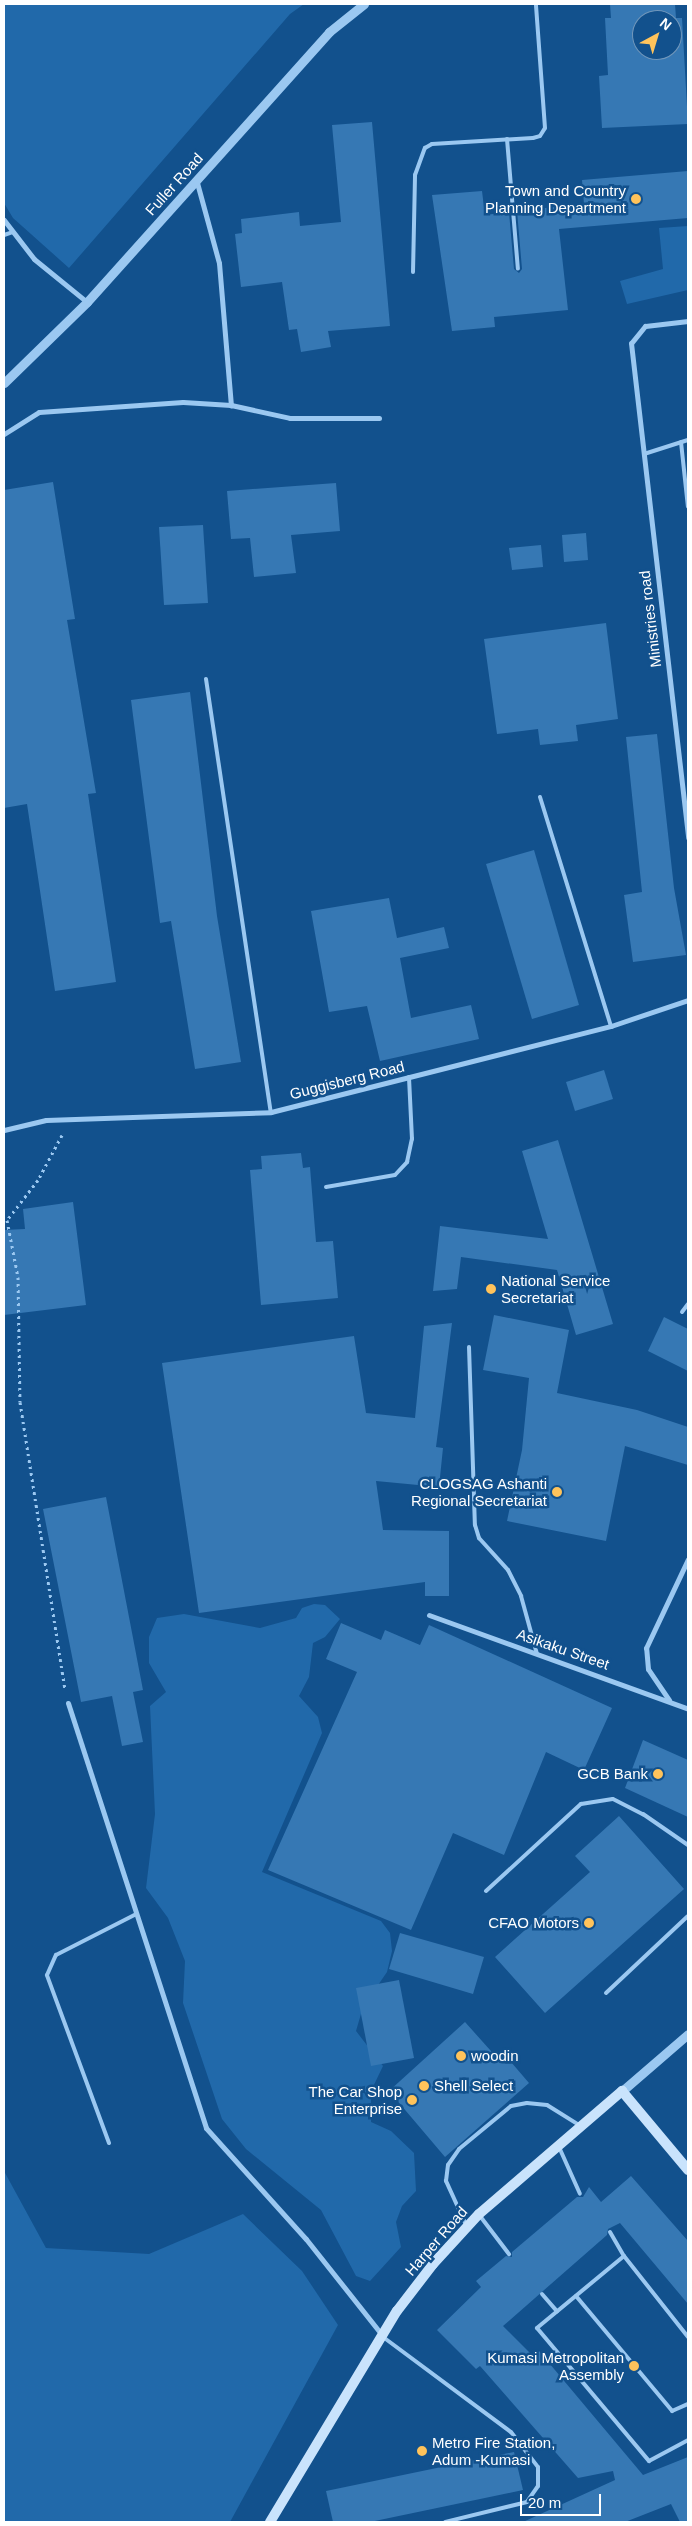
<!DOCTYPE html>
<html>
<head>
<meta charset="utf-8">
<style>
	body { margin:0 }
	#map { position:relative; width:692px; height:2526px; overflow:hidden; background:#12518d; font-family:Helvetica,sans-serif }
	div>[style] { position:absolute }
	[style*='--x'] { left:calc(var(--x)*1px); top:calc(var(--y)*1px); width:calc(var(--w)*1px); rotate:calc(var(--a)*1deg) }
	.green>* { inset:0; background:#2169aa }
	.building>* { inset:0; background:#3678b4 }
	.path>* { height:3px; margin-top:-1.5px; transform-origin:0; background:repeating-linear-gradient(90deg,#9bc8f1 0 2.5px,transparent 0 6.5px) }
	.service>* { height:4px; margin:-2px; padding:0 2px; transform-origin:2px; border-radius:2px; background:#9bc8f1 }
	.minor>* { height:5px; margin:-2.5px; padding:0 2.5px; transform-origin:2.5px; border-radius:2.5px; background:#9bc8f1 }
	.tertiary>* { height:9px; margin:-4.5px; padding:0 4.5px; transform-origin:4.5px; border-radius:4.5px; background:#9bc8f1 }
	.secondary>* { height:10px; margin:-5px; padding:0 5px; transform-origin:5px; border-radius:5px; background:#c9e3fc }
	.dots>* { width:14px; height:14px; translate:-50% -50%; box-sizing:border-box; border:2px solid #12518d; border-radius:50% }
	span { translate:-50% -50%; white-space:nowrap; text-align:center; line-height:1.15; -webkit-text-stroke:5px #12518d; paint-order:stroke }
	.street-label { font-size:15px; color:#fff }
	.poi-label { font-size:15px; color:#fff }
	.right { translate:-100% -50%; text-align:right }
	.left { translate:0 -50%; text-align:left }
	.frame { position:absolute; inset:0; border:5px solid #fff; pointer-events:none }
	.north { position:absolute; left:632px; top:10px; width:50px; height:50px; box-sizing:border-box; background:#12518d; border:1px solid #7197bb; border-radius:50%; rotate:39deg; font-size:14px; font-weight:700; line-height:20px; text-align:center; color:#fff }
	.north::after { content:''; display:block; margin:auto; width:18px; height:22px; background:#ffc35b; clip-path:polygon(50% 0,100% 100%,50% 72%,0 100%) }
	.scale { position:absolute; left:520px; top:2494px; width:81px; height:22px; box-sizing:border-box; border:2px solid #fff; border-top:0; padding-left:6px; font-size:15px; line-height:18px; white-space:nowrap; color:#fff; -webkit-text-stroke:4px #12518d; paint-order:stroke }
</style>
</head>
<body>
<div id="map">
	<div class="green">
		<i style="clip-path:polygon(4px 4px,304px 4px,290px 14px,69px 268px,13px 218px,4px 203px)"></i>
		<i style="clip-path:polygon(688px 226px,688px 290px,627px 304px,620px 281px,663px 269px,659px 228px)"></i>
		<i style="clip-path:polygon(314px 1604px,325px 1605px,340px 1619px,325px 1637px,313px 1643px,309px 1677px,299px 1696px,318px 1717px,322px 1733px,262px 1872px,381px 1921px,390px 1933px,392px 1951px,387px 1972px,363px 2007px,356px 2031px,383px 2066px,371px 2091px,371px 2122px,391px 2131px,414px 2153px,416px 2191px,402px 2206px,396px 2222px,401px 2247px,370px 2281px,356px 2276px,321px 2210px,246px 2149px,222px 2119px,183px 2003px,185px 1961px,168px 1918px,146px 1888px,155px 1814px,150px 1706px,166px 1692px,149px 1663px,149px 1637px,157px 1618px,184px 1614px,260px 1628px,296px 1618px,302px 1608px)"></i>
		<i style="clip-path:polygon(4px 2171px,46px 2248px,149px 2254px,243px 2214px,302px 2271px,338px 2325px,230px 2522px,4px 2522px)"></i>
	</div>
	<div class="building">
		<i style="clip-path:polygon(evenodd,610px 4px,675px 4px,676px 18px,682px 18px,688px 124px,602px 128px,599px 76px,608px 75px,605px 18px,611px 18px,610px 4px,642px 20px,672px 20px,672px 50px,642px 50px,642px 20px)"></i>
		<i style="clip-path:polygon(372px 122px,390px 326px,328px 331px,331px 347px,301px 352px,297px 329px,289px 330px,282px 282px,241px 287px,235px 234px,242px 233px,241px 219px,299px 212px,300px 226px,341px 222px,332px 125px)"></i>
		<i style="clip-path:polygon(688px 171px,688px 218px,559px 229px,568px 310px,494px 317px,495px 327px,452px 331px,432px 195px,482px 191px,485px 215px,509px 212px,514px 269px,519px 273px,522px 269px,517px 211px,584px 204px,582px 180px)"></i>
		<i style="clip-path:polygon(53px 482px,75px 619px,67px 620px,96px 793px,88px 794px,116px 982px,55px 991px,27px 804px,4px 808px,4px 490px)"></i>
		<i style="clip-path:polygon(336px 483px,340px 531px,291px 535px,296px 573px,254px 577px,250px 538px,231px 539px,227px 491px)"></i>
		<i style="clip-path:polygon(203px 525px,208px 603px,164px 605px,159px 527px)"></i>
		<i style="clip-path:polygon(586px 533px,588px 560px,564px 562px,562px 535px)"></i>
		<i style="clip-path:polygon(541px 545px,543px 567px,512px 570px,509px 548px)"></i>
		<i style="clip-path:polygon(606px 623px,618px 719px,576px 725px,578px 741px,540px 745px,538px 729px,497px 734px,484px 639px)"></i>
		<i style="clip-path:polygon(190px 692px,217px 916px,241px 1062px,195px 1069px,171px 921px,160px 923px,131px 700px)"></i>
		<i style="clip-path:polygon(657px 734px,674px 888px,686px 955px,633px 962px,624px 895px,642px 892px,626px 737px)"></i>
		<i style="clip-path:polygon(534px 850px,579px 1005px,532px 1019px,486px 864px)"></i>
		<i style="clip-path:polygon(389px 898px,397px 938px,444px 927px,449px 948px,400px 958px,411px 1018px,471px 1005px,479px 1039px,380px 1061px,367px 1006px,329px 1012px,311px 911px)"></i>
		<i style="clip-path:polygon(604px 1070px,613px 1099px,575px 1111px,566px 1082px)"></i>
		<i style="clip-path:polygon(558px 1140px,613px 1324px,576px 1335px,557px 1270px,461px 1257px,457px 1289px,433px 1291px,440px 1226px,548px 1239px,522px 1151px)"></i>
		<i style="clip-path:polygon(301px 1153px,303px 1168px,310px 1167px,316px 1242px,333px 1241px,338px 1298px,261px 1305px,250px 1170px,262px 1169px,261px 1156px)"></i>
		<i style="clip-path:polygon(73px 1202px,86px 1305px,4px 1315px,4px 1230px,25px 1229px,23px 1209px)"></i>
		<i style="clip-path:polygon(494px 1315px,569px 1330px,557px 1393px,637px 1410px,688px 1427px,688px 1465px,625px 1446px,606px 1541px,507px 1521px,522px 1450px,529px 1378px,483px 1370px)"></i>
		<i style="clip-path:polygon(664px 1317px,688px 1329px,688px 1371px,648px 1351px)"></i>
		<i style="clip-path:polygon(452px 1323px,436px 1447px,443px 1448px,439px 1487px,376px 1481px,383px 1530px,449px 1531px,449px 1596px,425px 1596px,425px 1582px,199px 1613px,162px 1363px,354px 1336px,366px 1413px,415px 1418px,424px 1326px)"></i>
		<i style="clip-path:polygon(106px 1497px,143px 1690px,133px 1692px,143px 1742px,122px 1746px,112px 1696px,81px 1702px,43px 1509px)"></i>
		<i style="clip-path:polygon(341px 1623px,381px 1640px,385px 1630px,420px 1645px,429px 1625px,612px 1708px,584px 1770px,546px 1752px,504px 1855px,453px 1833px,411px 1930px,268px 1870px,357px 1672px,326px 1659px)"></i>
		<i style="clip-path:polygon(643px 1740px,688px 1760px,688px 1817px,625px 1788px)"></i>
		<i style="clip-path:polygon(619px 1816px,684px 1889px,545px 2013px,495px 1957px,590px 1872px,575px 1856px)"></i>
		<i style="clip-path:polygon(400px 1933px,484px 1957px,473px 1994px,389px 1969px)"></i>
		<i style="clip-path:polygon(399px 1980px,414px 2058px,371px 2066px,356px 1988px)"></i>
		<i style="clip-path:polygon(465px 2022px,499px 2060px,505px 2055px,529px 2083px,445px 2157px,389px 2091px)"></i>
		<i style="clip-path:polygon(631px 2176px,688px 2241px,688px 2304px,620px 2223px,608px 2229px,607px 2235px,503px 2326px,533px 2356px,539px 2351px,643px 2475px,688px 2457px,688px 2522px,680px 2522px,671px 2504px,625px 2522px,523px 2522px,615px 2480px,613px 2471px,578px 2478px,480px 2366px,476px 2369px,437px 2330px,481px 2287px,476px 2281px,506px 2256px,512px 2257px,512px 2252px,577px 2197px,583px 2197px,589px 2187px,601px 2202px)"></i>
		<i style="clip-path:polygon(514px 2452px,523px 2490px,370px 2522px,333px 2522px,326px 2491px)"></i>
	</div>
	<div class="path">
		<i style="--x:62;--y:1135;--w:51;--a:118.1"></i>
		<i style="--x:38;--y:1180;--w:51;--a:127.8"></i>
		<i style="--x:7;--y:1220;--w:58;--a:79.1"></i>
		<i style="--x:18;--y:1277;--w:125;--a:89.1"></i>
		<i style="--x:20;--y:1402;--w:290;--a:81.1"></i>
	</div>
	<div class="service">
		<i style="--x:507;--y:139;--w:130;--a:85.2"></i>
		<i style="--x:4;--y:235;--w:9;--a:-18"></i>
		<i style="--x:413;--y:272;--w:97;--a:-88.8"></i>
		<i style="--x:415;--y:175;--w:29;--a:-70"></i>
		<i style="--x:425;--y:148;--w:8;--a:-30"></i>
		<i style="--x:432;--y:144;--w:101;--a:-3.4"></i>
		<i style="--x:533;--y:138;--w:7;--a:-16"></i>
		<i style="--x:540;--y:136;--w:9;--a:-58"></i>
		<i style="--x:545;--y:128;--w:124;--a:-94.2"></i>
		<i style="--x:681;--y:442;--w:65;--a:83.9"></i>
		<i style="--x:644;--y:454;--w:46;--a:-17.7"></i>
		<i style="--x:206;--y:679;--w:438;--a:81.5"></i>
		<i style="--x:540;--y:797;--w:240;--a:72.8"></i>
		<i style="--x:326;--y:1187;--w:70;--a:-9.9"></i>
		<i style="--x:395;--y:1175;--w:18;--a:-47"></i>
		<i style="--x:407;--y:1162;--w:24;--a:-78"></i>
		<i style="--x:412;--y:1139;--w:62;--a:-92.8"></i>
		<i style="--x:682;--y:1312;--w:10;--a:-53"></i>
		<i style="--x:469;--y:1347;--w:178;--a:88.1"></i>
		<i style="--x:475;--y:1525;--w:14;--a:73"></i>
		<i style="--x:479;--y:1538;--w:43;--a:47.8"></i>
		<i style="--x:508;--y:1570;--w:29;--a:63"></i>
		<i style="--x:521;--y:1596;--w:60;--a:74.6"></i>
		<i style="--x:486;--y:1891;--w:129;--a:-42.5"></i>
		<i style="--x:581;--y:1804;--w:32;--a:-9"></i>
		<i style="--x:613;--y:1799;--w:34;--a:27"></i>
		<i style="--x:643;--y:1814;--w:55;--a:34.6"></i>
		<i style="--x:606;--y:1993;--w:112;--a:-43.2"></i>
		<i style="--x:109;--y:2143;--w:179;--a:-110.3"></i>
		<i style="--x:47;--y:1975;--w:22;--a:-66"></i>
		<i style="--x:56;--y:1955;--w:88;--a:-27.1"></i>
		<i style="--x:559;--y:2147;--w:51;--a:65.9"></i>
		<i style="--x:480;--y:2216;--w:48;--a:52.7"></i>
		<i style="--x:467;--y:2227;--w:51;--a:-114.5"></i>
		<i style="--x:446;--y:2181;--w:16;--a:-83"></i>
		<i style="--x:448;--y:2165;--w:19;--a:-55"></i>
		<i style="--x:459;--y:2149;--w:67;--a:-39.6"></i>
		<i style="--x:511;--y:2106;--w:16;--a:-11"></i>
		<i style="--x:527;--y:2103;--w:20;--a:6"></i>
		<i style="--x:547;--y:2105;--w:39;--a:32"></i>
		<i style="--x:610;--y:2232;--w:28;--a:60"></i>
		<i style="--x:624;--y:2256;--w:103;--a:51.7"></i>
		<i style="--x:624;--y:2256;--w:113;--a:140.4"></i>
		<i style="--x:537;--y:2328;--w:174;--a:49.9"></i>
		<i style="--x:649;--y:2461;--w:44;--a:-28.3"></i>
		<i style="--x:542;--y:2294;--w:23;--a:49"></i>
		<i style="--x:576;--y:2296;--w:150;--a:50.1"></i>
		<i style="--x:672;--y:2411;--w:17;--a:-24"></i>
		<i style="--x:383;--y:2337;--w:159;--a:36.6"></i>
		<i style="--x:511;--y:2432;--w:44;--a:52.4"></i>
		<i style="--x:538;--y:2467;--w:19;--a:90"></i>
		<i style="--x:538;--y:2486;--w:19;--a:125"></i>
		<i style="--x:527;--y:2502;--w:84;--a:166.3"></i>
	</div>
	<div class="minor">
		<i style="--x:196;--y:179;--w:87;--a:74.7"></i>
		<i style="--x:219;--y:263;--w:143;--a:85.2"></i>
		<i style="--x:4;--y:220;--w:49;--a:52.4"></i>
		<i style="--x:34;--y:259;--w:68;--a:39.1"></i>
		<i style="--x:688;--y:321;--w:43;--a:173.4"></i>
		<i style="--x:645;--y:326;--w:22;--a:129"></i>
		<i style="--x:631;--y:343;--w:498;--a:83.4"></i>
		<i style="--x:4;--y:434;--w:41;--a:-32.2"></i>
		<i style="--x:39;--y:412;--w:144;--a:-4"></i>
		<i style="--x:183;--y:402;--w:48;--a:3.6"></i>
		<i style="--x:231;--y:405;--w:60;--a:12.4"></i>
		<i style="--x:290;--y:418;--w:89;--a:0"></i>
		<i style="--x:4;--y:1130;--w:43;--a:-13.4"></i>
		<i style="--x:46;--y:1120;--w:225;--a:-2"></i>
		<i style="--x:271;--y:1112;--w:351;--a:-14.2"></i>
		<i style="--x:611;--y:1026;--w:81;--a:-18.7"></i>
		<i style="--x:429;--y:1615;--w:276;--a:19.9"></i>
		<i style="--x:669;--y:1700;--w:37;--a:-124"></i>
		<i style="--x:648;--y:1669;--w:21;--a:-95"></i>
		<i style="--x:646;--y:1648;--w:98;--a:-64.7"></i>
		<i style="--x:68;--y:1703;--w:447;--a:72"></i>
		<i style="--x:206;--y:2128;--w:149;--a:48"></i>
		<i style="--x:306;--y:2239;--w:124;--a:51.6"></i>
	</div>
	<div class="tertiary">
		<i style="--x:4;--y:383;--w:116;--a:-44.3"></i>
		<i style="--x:87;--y:302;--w:363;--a:-48.1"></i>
		<i style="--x:329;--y:32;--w:45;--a:-38.7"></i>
		<i style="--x:622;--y:2091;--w:87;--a:-40.8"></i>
	</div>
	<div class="secondary">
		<i style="--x:270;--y:2522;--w:246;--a:-59"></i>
		<i style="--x:397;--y:2311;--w:59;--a:-52.5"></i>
		<i style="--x:433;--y:2264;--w:68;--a:-47.4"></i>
		<i style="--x:479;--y:2214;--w:189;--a:-40.7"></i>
		<i style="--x:622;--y:2091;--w:103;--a:50.1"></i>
	</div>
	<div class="dots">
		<i style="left:636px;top:199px;background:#ffc35b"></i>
		<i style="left:491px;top:1289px;background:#ffc35b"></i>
		<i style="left:557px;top:1492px;background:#ffc35b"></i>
		<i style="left:658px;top:1774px;background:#ffc35b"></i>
		<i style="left:589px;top:1923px;background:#ffc35b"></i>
		<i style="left:461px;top:2056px;background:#ffc35b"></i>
		<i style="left:424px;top:2086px;background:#ffc35b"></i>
		<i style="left:412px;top:2100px;background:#ffc35b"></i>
		<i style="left:634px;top:2366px;background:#ffc35b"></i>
		<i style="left:422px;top:2451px;background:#ffc35b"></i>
	</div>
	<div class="street-label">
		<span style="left:174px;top:184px;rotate:-48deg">Fuller Road</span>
		<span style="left:650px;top:619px;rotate:-97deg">Ministries road</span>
		<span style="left:347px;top:1080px;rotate:-14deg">Guggisberg Road</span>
		<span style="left:563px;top:1649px;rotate:19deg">Asikaku Street</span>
		<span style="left:436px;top:2241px;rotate:-49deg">Harper Road</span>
	</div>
	<div class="poi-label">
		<span class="right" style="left:626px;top:199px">Town and Country<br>Planning Department</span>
		<span class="left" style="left:501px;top:1289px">National Service<br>Secretariat</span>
		<span class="right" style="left:547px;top:1492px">CLOGSAG Ashanti<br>Regional Secretariat</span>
		<span class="right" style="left:648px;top:1774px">GCB Bank</span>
		<span class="right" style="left:579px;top:1923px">CFAO Motors</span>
		<span class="left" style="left:471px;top:2056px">woodin</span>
		<span class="left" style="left:434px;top:2086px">Shell Select</span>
		<span class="right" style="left:402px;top:2100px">The Car Shop<br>Enterprise</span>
		<span class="right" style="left:624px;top:2366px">Kumasi Metropolitan<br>Assembly</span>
		<span class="left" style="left:432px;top:2451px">Metro Fire Station,<br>Adum -Kumasi</span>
	</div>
	<div class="frame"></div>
	<div class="north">N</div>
	<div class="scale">20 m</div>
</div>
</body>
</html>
